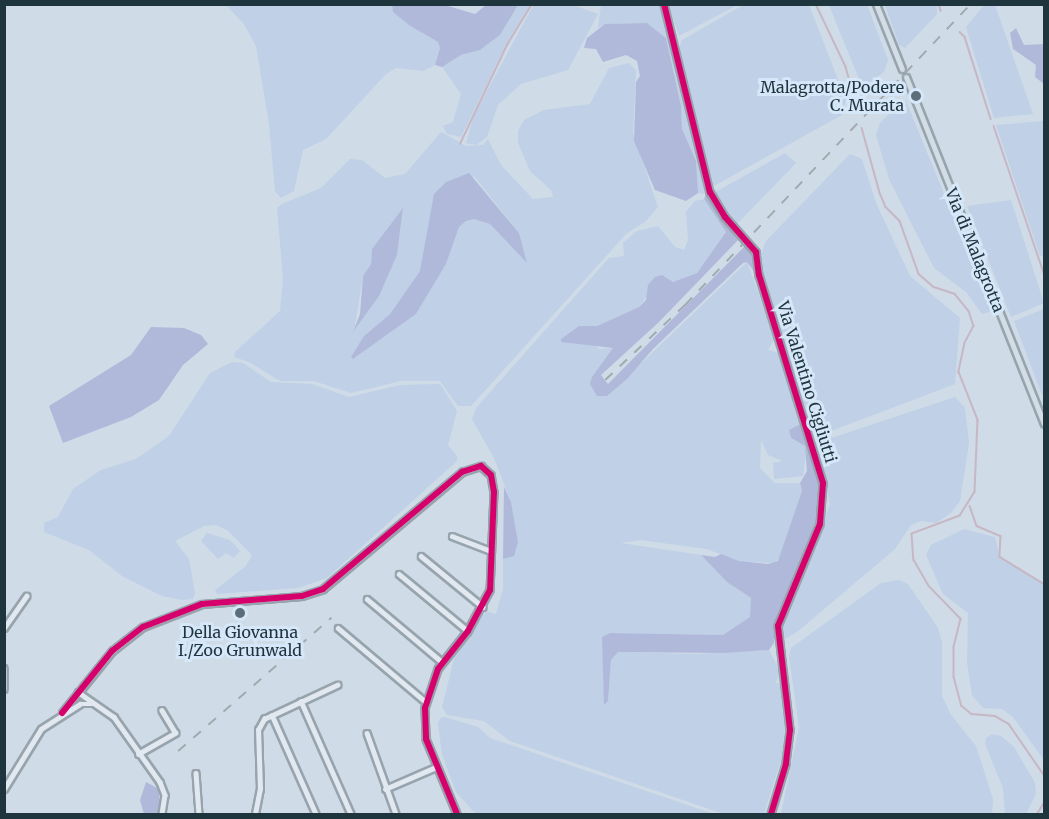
<!DOCTYPE html>
<html>
<head>
<meta charset="utf-8">
<style>
	body { margin:0 }
	#map { position:relative; width:1049px; height:819px; overflow:hidden; background:#cfdbe7; font-family:Merriweather,serif }
	div>[style] { position:absolute }
	[style*='--x'] { left:calc(var(--x)*1px); top:calc(var(--y)*1px); width:calc(var(--w)*1px); rotate:calc(var(--a)*1deg) }
	.farmland>* { inset:0; background:#bfd0e7 }
	.green>* { inset:0; background:#b1b9da }
	.stream>* { height:1.5px; margin:-0.75px; padding:0 0.75px; transform-origin:0.75px; border-radius:0.75px; background:#c7b7c5 }
	.roads { filter:drop-shadow(2px 0 #97a4ad) drop-shadow(-2px 0 #97a4ad) drop-shadow(0 2px #97a4ad) drop-shadow(0 -2px #97a4ad) }
	.minor>* { height:4.5px; margin:-2.25px; padding:0 2.25px; transform-origin:2.25px; border-radius:2.25px; background:#e1e8ef }
	.major>* { height:5px; margin:-2.5px; padding:0 2.5px; transform-origin:2.5px; border-radius:2.5px; background:#d2dde6 }
	.rail>* { height:1.5px; margin-top:-0.75px; transform-origin:0; background:repeating-linear-gradient(90deg,#a1a9ae 0 10px,transparent 0 20px) }
	.cycleway>* { height:6px; margin:-3px; padding:0 3px; transform-origin:3px; border-radius:3px; background:#d6006c }
	.dots>* { width:16px; height:16px; translate:-50% -50%; box-sizing:border-box; border:3px solid #d5e7f8; border-radius:50% }
	span { translate:-50% -50%; white-space:nowrap; text-align:center; line-height:1.15; -webkit-text-stroke:6px #d5e7f8; paint-order:stroke }
	.poi-label { font-size:16px; color:#1e353d }
	.right { translate:-100% -50%; text-align:right }
	.street-label { font-size:16px; color:#1e353d }
	.frame { position:absolute; inset:0; border:6px solid #1e353d; pointer-events:none }
</style>
</head>
<body>
<div id="map">
	<div class="farmland">
		<i style="clip-path:polygon(534px 4px,573px 5px,598px 14px,568px 70px,521px 84px,498px 105px,487px 137px,476px 145px,466px 143px,474px 115px)"></i>
		<i style="clip-path:polygon(745px 4px,809px 5px,846px 100px,842px 115px,712px 187px,679px 48px,682px 40px)"></i>
		<i style="clip-path:polygon(985px 4px,995px 5px,1033px 114px,994px 118px,966px 27px)"></i>
		<i style="clip-path:polygon(226px 5px,392px 5px,393px 12px,438px 42px,440px 48px,435px 65px,423px 71px,396px 68px,386px 74px,326px 139px,303px 150px,294px 191px,281px 198px,275px 191px,269px 124px,256px 46px,244px 24px)"></i>
		<i style="clip-path:polygon(518px 5px,530px 5px,506px 44px,461px 137px,447px 134px,443px 126px,453px 122px,461px 94px,442px 67px,461px 55px,480px 50px,500px 35px)"></i>
		<i style="clip-path:polygon(601px 5px,662px 5px,707px 191px,704px 194px,698px 193px,694px 184px,697px 174px,682px 129px,681px 106px,666px 38px,647px 23px,605px 24px,598px 28px)"></i>
		<i style="clip-path:polygon(668px 5px,668px 4px,737px 5px,679px 36px)"></i>
		<i style="clip-path:polygon(829px 5px,867px 5px,888px 60px,884px 72px,866px 85px,861px 84px)"></i>
		<i style="clip-path:polygon(885px 5px,937px 5px,937px 14px,905px 48px,899px 45px)"></i>
		<i style="clip-path:polygon(evenodd,629px 63px,636px 70px,633px 133px,658px 207px,646px 221px,626px 234px,471px 406px,458px 406px,440px 381px,401px 381px,351px 393px,314px 381px,280px 381px,249px 362px,234px 357px,236px 351px,280px 311px,283px 279px,277px 208px,282px 204px,321px 188px,350px 159px,362px 160px,385px 178px,405px 174px,441px 132px,466px 146px,483px 145px,488px 139px,501px 165px,533px 199px,553px 197px,552px 191px,530px 171px,518px 143px,518px 131px,524px 120px,544px 110px,590px 104px,609px 68px,629px 63px,474px 176px,519px 233px,526px 262px,490px 224px,474px 219px,466px 221px,459px 227px,446px 264px,416px 314px,353px 359px,364px 336px,390px 314px,420px 271px,474px 176px,629px 63px,403px 209px,397px 255px,379px 295px,354px 331px,363px 276px,371px 264px,372px 249px,403px 209px)"></i>
		<i style="clip-path:polygon(902px 101px,906px 101px,992px 311px,982px 314px,966px 292px,934px 268px,889px 179px,876px 135px,880px 123px)"></i>
		<i style="clip-path:polygon(1044px 121px,1044px 255px,1040px 256px,996px 125px)"></i>
		<i style="clip-path:polygon(785px 153px,796px 163px,737px 224px,731px 220px,714px 193px)"></i>
		<i style="clip-path:polygon(850px 154px,862px 159px,876px 203px,910px 276px,960px 318px,955px 384px,815px 437px,763px 280px,761px 254px,766px 241px)"></i>
		<i style="clip-path:polygon(704px 199px,726px 232px,697px 273px,673px 282px,662px 275px,639px 307px,597px 326px,579px 326px,599px 349px,614px 348px,592px 377px,607px 396px,747px 262px,775px 338px,768px 350px,782px 354px,802px 423px,789px 430px,791px 438px,805px 446px,806px 453px,803px 476px,774px 479px,773px 463px,783px 461px,768px 455px,761px 440px,760px 468px,775px 483px,800px 483px,802px 491px,783px 553px,775px 563px,739px 561px,707px 549px,640px 540px,621px 543px,701px 555px,727px 582px,751px 598px,751px 607px,750px 617px,743px 625px,723px 635px,610px 633px,602px 638px,608px 701px,611px 660px,618px 652px,697px 654px,769px 650px,781px 673px,775px 683px,782px 683px,786px 717px,782px 757px,764px 814px,724px 814px,510px 741px,484px 721px,447px 715px,442px 707px,454px 659px,486px 611px,496px 614px,503px 589px,503px 559px,518px 542px,511px 502px,494px 458px,472px 419px,477px 407px,609px 258px,624px 256px,623px 243px,637px 231px,658px 226px,675px 247px,684px 250px,688px 240px,686px 212px,695px 201px)"></i>
		<i style="clip-path:polygon(1011px 200px,1044px 303px,1011px 317px,967px 206px)"></i>
		<i style="clip-path:polygon(1044px 309px,1044px 400px,1014px 321px)"></i>
		<i style="clip-path:polygon(232px 362px,243px 363px,271px 382px,312px 384px,349px 397px,400px 385px,440px 384px,457px 411px,448px 445px,457px 456px,457px 461px,327px 578px,298px 588px,217px 594px,215px 590px,246px 566px,252px 555px,227px 530px,216px 525px,204px 526px,175px 541px,189px 559px,195px 593px,193px 599px,182px 600px,162px 596px,122px 576px,89px 550px,44px 532px,44px 523px,58px 517px,73px 489px,101px 470px,136px 459px,169px 436px,210px 373px)"></i>
		<i style="clip-path:polygon(955px 397px,965px 408px,969px 443px,960px 501px,951px 513px,936px 523px,921px 521px,911px 525px,895px 549px,797px 632px,781px 641px,778px 636px,782px 617px,816px 545px,830px 504px,816px 443px)"></i>
		<i style="clip-path:polygon(964px 529px,995px 537px,1000px 557px,1044px 584px,1044px 760px,1013px 717px,1002px 709px,983px 708px,972px 695px,967px 662px,968px 613px,943px 594px,926px 555px,931px 545px)"></i>
		<i style="clip-path:polygon(207px 533px,230px 540px,240px 551px,234px 558px,226px 553px,218px 559px,201px 541px)"></i>
		<i style="clip-path:polygon(899px 580px,908px 584px,938px 628px,942px 642px,942px 696px,951px 715px,976px 746px,993px 799px,992px 814px,781px 814px,799px 727px,789px 657px,791px 648px,881px 583px)"></i>
		<i style="clip-path:polygon(445px 717px,478px 727px,490px 738px,714px 814px,476px 814px,456px 792px,442px 755px,438px 724px,440px 718px)"></i>
		<i style="clip-path:polygon(992px 734px,1001px 736px,1014px 747px,1035px 783px,1036px 794px,1026px 814px,1005px 814px,1003px 788px,985px 744px,986px 738px)"></i>
	</div>
	<div class="green">
		<i style="clip-path:polygon(392px 5px,445px 5px,475px 14px,486px 5px,518px 5px,500px 35px,480px 50px,461px 55px,442px 67px,435px 65px,440px 48px,438px 42px,409px 25px,393px 12px)"></i>
		<i style="clip-path:polygon(647px 23px,666px 38px,681px 106px,682px 129px,696px 161px,698px 193px,686px 201px,655px 190px,634px 141px,636px 82px,640px 76px,637px 61px,626px 55px,603px 62px,596px 49px,584px 48px,587px 38px,605px 24px)"></i>
		<i style="clip-path:polygon(1016px 28px,1024px 45px,1044px 44px,1044px 84px,1035px 77px,1036px 65px,1013px 49px,1010px 33px)"></i>
		<i style="clip-path:polygon(469px 173px,519px 233px,527px 263px,490px 224px,474px 219px,466px 221px,459px 227px,446px 264px,416px 314px,353px 359px,351px 357px,364px 336px,390px 314px,420px 271px,434px 194px,446px 182px)"></i>
		<i style="clip-path:polygon(707px 191px,716px 209px,742px 236px,659px 322px,601px 375px,608px 384px,748px 243px,754px 254px,756px 274px,747px 262px,743px 263px,653px 349px,627px 379px,607px 396px,597px 396px,590px 384px,592px 377px,613px 348px,561px 342px,561px 339px,579px 326px,597px 326px,639px 307px,646px 300px,648px 285px,655px 277px,662px 275px,673px 282px,697px 273px,726px 232px,704px 199px)"></i>
		<i style="clip-path:polygon(403px 208px,397px 255px,379px 296px,353px 332px,360px 314px,363px 276px,371px 264px,372px 249px)"></i>
		<i style="clip-path:polygon(151px 327px,184px 328px,201px 335px,208px 344px,183px 365px,159px 400px,131px 417px,63px 443px,49px 406px,131px 355px)"></i>
		<i style="clip-path:polygon(804px 422px,818px 469px,818px 527px,778px 613px,774px 643px,769px 650px,724px 653px,618px 652px,611px 660px,608px 701px,604px 705px,602px 637px,610px 633px,723px 635px,750px 617px,751px 598px,727px 582px,701px 555px,715px 557px,721px 554px,739px 561px,768px 564px,778px 561px,802px 491px,800px 483px,807px 471px,805px 446px,791px 438px,789px 430px)"></i>
		<i style="clip-path:polygon(504px 487px,511px 502px,518px 542px,514px 556px,503px 559px)"></i>
		<i style="clip-path:polygon(146px 782px,159px 789px,160px 814px,144px 814px,140px 800px)"></i>
	</div>
	<div class="stream">
		<i style="--x:816;--y:4;--w:70;--a:64.5"></i>
		<i style="--x:846;--y:67;--w:46;--a:74.7"></i>
		<i style="--x:939;--y:4;--w:7;--a:74"></i>
		<i style="--x:960;--y:32;--w:7;--a:45"></i>
		<i style="--x:965;--y:37;--w:86;--a:72.4"></i>
		<i style="--x:994;--y:126;--w:155;--a:71.2"></i>
		<i style="--x:862;--y:128;--w:67;--a:74.5"></i>
		<i style="--x:880;--y:193;--w:15;--a:67"></i>
		<i style="--x:886;--y:207;--w:20;--a:45"></i>
		<i style="--x:900;--y:221;--w:56;--a:70.3"></i>
		<i style="--x:919;--y:274;--w:20;--a:41"></i>
		<i style="--x:934;--y:287;--w:22;--a:18"></i>
		<i style="--x:955;--y:294;--w:22;--a:51"></i>
		<i style="--x:969;--y:311;--w:16;--a:72"></i>
		<i style="--x:974;--y:326;--w:19;--a:118"></i>
		<i style="--x:965;--y:343;--w:30;--a:102"></i>
		<i style="--x:959;--y:372;--w:52;--a:68.4"></i>
		<i style="--x:978;--y:420;--w:72;--a:92.4"></i>
		<i style="--x:975;--y:492;--w:28;--a:122"></i>
		<i style="--x:960;--y:516;--w:51;--a:159.4"></i>
		<i style="--x:912;--y:534;--w:26;--a:86"></i>
		<i style="--x:914;--y:560;--w:30;--a:60"></i>
		<i style="--x:929;--y:586;--w:46;--a:45.9"></i>
		<i style="--x:961;--y:619;--w:30;--a:104"></i>
		<i style="--x:954;--y:648;--w:29;--a:90"></i>
		<i style="--x:954;--y:677;--w:30;--a:75"></i>
		<i style="--x:962;--y:706;--w:13;--a:39"></i>
		<i style="--x:972;--y:714;--w:23;--a:5"></i>
		<i style="--x:995;--y:716;--w:16;--a:30"></i>
		<i style="--x:1009;--y:724;--w:62;--a:55.5"></i>
		<i style="--x:460;--y:144;--w:110;--a:-64.6"></i>
		<i style="--x:507;--y:45;--w:48;--a:-58.6"></i>
		<i style="--x:970;--y:506;--w:21;--a:71"></i>
		<i style="--x:977;--y:526;--w:26;--a:23"></i>
		<i style="--x:1001;--y:536;--w:21;--a:93"></i>
		<i style="--x:1000;--y:557;--w:52;--a:31.5"></i>
		<i style="--x:1037;--y:814;--w:13;--a:-58"></i>
	</div>
	<div class="roads">
		<div class="minor">
			<i style="--x:664;--y:4;--w:194;--a:76.3"></i>
			<i style="--x:710;--y:192;--w:29;--a:59"></i>
			<i style="--x:725;--y:217;--w:47;--a:48.5"></i>
			<i style="--x:756;--y:252;--w:23;--a:83"></i>
			<i style="--x:759;--y:275;--w:218;--a:72.9"></i>
			<i style="--x:823;--y:483;--w:41;--a:94.2"></i>
			<i style="--x:820;--y:524;--w:110;--a:112.4"></i>
			<i style="--x:778;--y:626;--w:105;--a:83.4"></i>
			<i style="--x:790;--y:730;--w:34;--a:97"></i>
			<i style="--x:786;--y:764;--w:52;--a:106.7"></i>
			<i style="--x:452;--y:536;--w:42;--a:21"></i>
			<i style="--x:421;--y:556;--w:80;--a:39.4"></i>
			<i style="--x:399;--y:574;--w:89;--a:39.6"></i>
			<i style="--x:367;--y:599;--w:98;--a:40"></i>
			<i style="--x:4;--y:628;--w:39;--a:-55"></i>
			<i style="--x:338;--y:628;--w:115;--a:40.1"></i>
			<i style="--x:4;--y:668;--w:21;--a:90"></i>
			<i style="--x:78;--y:692;--w:44;--a:34.8"></i>
			<i style="--x:114;--y:717;--w:80;--a:54.7"></i>
			<i style="--x:160;--y:782;--w:14;--a:69"></i>
			<i style="--x:165;--y:795;--w:19;--a:99"></i>
			<i style="--x:301;--y:701;--w:124;--a:66.1"></i>
			<i style="--x:62;--y:713;--w:80;--a:-51.1"></i>
			<i style="--x:112;--y:651;--w:39;--a:-38"></i>
			<i style="--x:143;--y:627;--w:63;--a:-21.3"></i>
			<i style="--x:202;--y:604;--w:100;--a:-4.6"></i>
			<i style="--x:302;--y:596;--w:22;--a:-18"></i>
			<i style="--x:323;--y:589;--w:182;--a:-40.1"></i>
			<i style="--x:462;--y:472;--w:20;--a:-18"></i>
			<i style="--x:481;--y:466;--w:13;--a:42"></i>
			<i style="--x:491;--y:475;--w:17;--a:80"></i>
			<i style="--x:494;--y:492;--w:98;--a:92.3"></i>
			<i style="--x:490;--y:590;--w:47;--a:118.2"></i>
			<i style="--x:468;--y:631;--w:48;--a:128.3"></i>
			<i style="--x:438;--y:669;--w:41;--a:108.4"></i>
			<i style="--x:425;--y:708;--w:31;--a:88"></i>
			<i style="--x:426;--y:739;--w:81;--a:67.5"></i>
			<i style="--x:272;--y:715;--w:108;--a:66"></i>
			<i style="--x:367;--y:733;--w:86;--a:70.3"></i>
			<i style="--x:138;--y:754;--w:43;--a:-29.6"></i>
			<i style="--x:175;--y:733;--w:26;--a:-121"></i>
			<i style="--x:196;--y:773;--w:41;--a:85.8"></i>
			<i style="--x:4;--y:789;--w:70;--a:-58.3"></i>
			<i style="--x:41;--y:729;--w:46;--a:-32.7"></i>
			<i style="--x:80;--y:704;--w:15;--a:0"></i>
			<i style="--x:385;--y:789;--w:56;--a:-23.3"></i>
			<i style="--x:255;--y:814;--w:25;--a:-79"></i>
			<i style="--x:260;--y:789;--w:59;--a:-91.9"></i>
			<i style="--x:258;--y:730;--w:13;--a:-61"></i>
			<i style="--x:264;--y:719;--w:81;--a:-25"></i>
		</div>
		<div class="major">
			<i style="--x:876;--y:4;--w:70;--a:68.2"></i>
			<i style="--x:906;--y:77;--w:373;--a:68.3"></i>
		</div>
	</div>
	<div class="rail">
		<i style="--x:605;--y:380;--w:110;--a:-43.2"></i>
		<i style="--x:685;--y:305;--w:415;--a:-46.5"></i>
		<i style="--x:178;--y:751;--w:203;--a:-41"></i>
	</div>
	<div class="cycleway">
		<i style="--x:664;--y:4;--w:194;--a:76.3"></i>
		<i style="--x:710;--y:192;--w:29;--a:59"></i>
		<i style="--x:725;--y:217;--w:47;--a:48.5"></i>
		<i style="--x:756;--y:252;--w:23;--a:83"></i>
		<i style="--x:759;--y:275;--w:218;--a:72.9"></i>
		<i style="--x:823;--y:483;--w:41;--a:94.2"></i>
		<i style="--x:820;--y:524;--w:110;--a:112.4"></i>
		<i style="--x:778;--y:626;--w:105;--a:83.4"></i>
		<i style="--x:790;--y:730;--w:34;--a:97"></i>
		<i style="--x:786;--y:764;--w:52;--a:106.7"></i>
		<i style="--x:62;--y:713;--w:80;--a:-51.1"></i>
		<i style="--x:112;--y:651;--w:39;--a:-38"></i>
		<i style="--x:143;--y:627;--w:63;--a:-21.3"></i>
		<i style="--x:202;--y:604;--w:100;--a:-4.6"></i>
		<i style="--x:302;--y:596;--w:22;--a:-18"></i>
		<i style="--x:323;--y:589;--w:182;--a:-40.1"></i>
		<i style="--x:462;--y:472;--w:20;--a:-18"></i>
		<i style="--x:481;--y:466;--w:13;--a:42"></i>
		<i style="--x:491;--y:475;--w:17;--a:80"></i>
		<i style="--x:494;--y:492;--w:98;--a:92.3"></i>
		<i style="--x:490;--y:590;--w:47;--a:118.2"></i>
		<i style="--x:468;--y:631;--w:48;--a:128.3"></i>
		<i style="--x:438;--y:669;--w:41;--a:108.4"></i>
		<i style="--x:425;--y:708;--w:31;--a:88"></i>
		<i style="--x:426;--y:739;--w:81;--a:67.5"></i>
	</div>
	<div class="dots">
		<i style="left:916px;top:96px;background:#5c6f78"></i>
		<i style="left:240px;top:613px;background:#5c6f78"></i>
	</div>
	<div class="poi-label">
		<span class="right" style="left:904px;top:96px">Malagrotta/Podere<br>C. Murata</span>
		<span style="left:240px;top:641px">Della Giovanna<br>I./Zoo Grunwald</span>
	</div>
	<div class="street-label">
		<span style="left:975px;top:250px;rotate:68deg">Via di Malagrotta</span>
		<span style="left:807px;top:382px;rotate:73deg">Via Valentino Cigliutti</span>
	</div>
	<div class="frame"></div>
</div>
</body>
</html>
